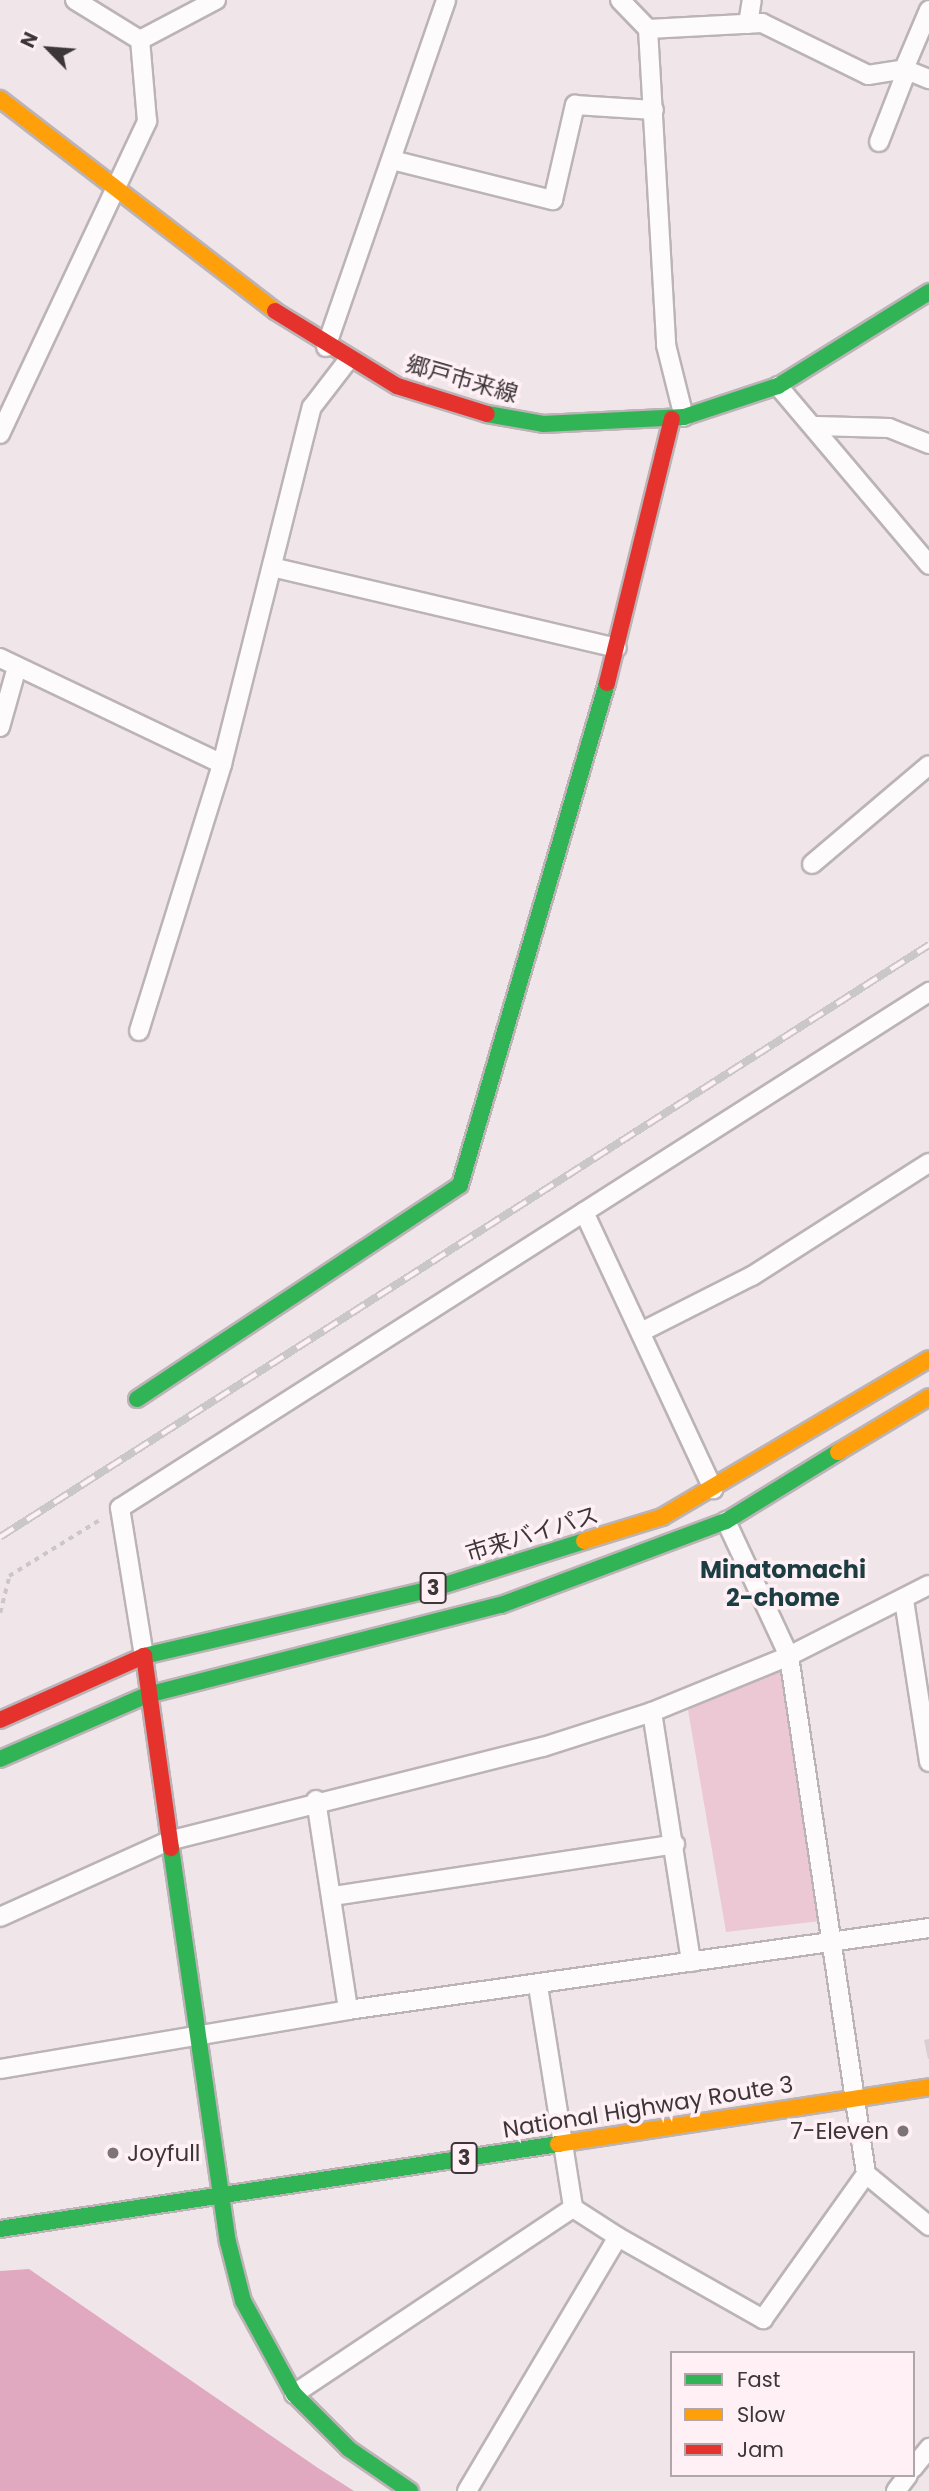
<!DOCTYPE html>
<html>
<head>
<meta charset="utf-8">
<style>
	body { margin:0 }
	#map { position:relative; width:929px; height:2491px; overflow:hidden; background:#f0e6e9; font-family:Poppins,"Noto Sans JP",sans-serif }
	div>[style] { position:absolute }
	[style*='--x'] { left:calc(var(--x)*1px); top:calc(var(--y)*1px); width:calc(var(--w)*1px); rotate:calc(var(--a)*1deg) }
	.green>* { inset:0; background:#ecc8d5 }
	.water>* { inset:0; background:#e1a9bf }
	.building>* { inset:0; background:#dfccd3 }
	.path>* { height:3.5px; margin-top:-1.75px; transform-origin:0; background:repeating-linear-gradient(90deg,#cbc7c8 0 5px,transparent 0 10px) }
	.roads { filter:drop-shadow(2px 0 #bbb3b6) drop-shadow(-2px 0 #bbb3b6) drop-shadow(0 2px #bbb3b6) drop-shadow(0 -2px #bbb3b6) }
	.street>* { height:18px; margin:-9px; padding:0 9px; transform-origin:9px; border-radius:9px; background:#fdfbfc }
	.fast>* { height:16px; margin:-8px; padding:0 8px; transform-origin:8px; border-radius:8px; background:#30b455 }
	.slow>* { height:16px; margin:-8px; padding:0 8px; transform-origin:8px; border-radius:8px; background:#ff9f0a }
	.jam>* { height:16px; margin:-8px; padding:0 8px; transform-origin:8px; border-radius:8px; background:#e5322d }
	.rail>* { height:8px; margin-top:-4px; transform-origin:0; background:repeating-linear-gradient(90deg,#fff0f5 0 16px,#cac7c8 0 32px); box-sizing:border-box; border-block:2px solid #cac7c8 }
	.dots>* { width:19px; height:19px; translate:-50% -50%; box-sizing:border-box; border:4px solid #fff0f5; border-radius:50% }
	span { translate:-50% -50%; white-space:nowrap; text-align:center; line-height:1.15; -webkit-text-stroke:7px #fff0f5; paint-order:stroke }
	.shield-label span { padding:2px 5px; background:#fff0f5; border:2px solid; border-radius:5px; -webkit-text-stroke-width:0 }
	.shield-label { font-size:21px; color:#3d3638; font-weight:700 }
	.street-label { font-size:23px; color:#3d3638 }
	.poi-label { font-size:23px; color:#3d3638 }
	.right { translate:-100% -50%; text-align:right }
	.left { translate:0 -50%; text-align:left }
	.neighbourhood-label { font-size:24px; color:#1c3e42; font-weight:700 }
	.legend { position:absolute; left:670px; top:2351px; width:245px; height:126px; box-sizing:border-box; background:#fff0f5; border:2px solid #b1a6a9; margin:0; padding:9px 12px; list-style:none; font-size:21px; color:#3d3638 }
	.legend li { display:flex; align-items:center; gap:14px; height:35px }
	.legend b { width:35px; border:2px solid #b1a6a9 }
	.north { position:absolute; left:14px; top:14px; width:70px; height:70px; -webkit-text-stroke:5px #fff0f5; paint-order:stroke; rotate:295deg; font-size:19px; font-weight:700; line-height:28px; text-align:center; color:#3d3638 }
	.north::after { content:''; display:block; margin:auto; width:24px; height:32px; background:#3d3638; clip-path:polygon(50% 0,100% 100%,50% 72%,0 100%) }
</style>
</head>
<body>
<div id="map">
	<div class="green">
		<i style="clip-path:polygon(784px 1664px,821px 1921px,726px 1932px,688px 1710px)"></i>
	</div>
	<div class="water">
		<i style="clip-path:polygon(29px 2269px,318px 2468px,354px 2491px,0 2491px,0 2271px)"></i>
	</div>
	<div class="building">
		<i style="clip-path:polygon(929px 2039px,929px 2059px,928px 2059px,924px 2040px)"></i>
	</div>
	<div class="path">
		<i style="--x:0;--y:1613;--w:38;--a:-76"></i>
		<i style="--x:9;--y:1576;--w:110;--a:-31.7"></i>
	</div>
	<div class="roads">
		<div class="street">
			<i style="--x:75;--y:0;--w:76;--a:31.6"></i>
			<i style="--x:620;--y:0;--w:40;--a:46"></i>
			<i style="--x:648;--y:29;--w:317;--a:86.7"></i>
			<i style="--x:666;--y:345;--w:74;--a:76"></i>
			<i style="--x:748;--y:24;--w:24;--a:-81"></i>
			<i style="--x:648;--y:29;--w:114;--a:-3"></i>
			<i style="--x:762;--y:23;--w:118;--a:26.1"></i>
			<i style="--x:868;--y:75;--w:36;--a:-9"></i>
			<i style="--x:904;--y:69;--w:27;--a:22"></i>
			<i style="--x:140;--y:40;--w:86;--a:-27.8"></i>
			<i style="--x:904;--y:69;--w:64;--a:-67"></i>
			<i style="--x:879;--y:142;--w:77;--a:-68.7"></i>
			<i style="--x:392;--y:160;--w:166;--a:14"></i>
			<i style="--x:553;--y:200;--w:98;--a:-77"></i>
			<i style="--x:575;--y:105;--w:79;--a:3.6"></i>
			<i style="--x:326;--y:347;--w:367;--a:-70.9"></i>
			<i style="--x:778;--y:386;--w:234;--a:49.8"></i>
			<i style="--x:816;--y:426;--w:73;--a:1.6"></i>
			<i style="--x:889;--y:428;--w:43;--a:21.8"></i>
			<i style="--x:0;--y:434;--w:346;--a:-64.8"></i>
			<i style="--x:147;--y:121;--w:81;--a:-94.9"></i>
			<i style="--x:272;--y:567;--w:354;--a:13.2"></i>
			<i style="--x:0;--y:658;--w:246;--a:25.5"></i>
			<i style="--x:0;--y:727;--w:62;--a:-74.2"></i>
			<i style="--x:812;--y:864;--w:153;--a:-40.2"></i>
			<i style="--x:139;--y:1031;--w:280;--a:-72.7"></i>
			<i style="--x:222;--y:764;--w:368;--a:-75.9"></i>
			<i style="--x:312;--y:407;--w:61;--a:-52.4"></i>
			<i style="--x:584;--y:1212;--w:306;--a:65"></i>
			<i style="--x:641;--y:1332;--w:124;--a:-26.8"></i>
			<i style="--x:752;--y:1276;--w:210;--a:-32.6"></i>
			<i style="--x:726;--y:1521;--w:149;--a:65"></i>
			<i style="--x:789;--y:1656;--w:524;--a:81.54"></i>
			<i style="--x:866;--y:2174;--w:82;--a:39.5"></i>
			<i style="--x:904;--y:1600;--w:164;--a:81.2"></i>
			<i style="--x:144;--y:1656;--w:150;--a:-99.2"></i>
			<i style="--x:120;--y:1508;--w:960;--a:-32.53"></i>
			<i style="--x:652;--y:1712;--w:253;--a:81.1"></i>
			<i style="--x:316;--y:1800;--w:212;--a:81.3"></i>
			<i style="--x:333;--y:1896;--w:346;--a:-8.6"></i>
			<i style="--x:0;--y:1917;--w:184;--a:-24.3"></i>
			<i style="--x:168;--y:1841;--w:387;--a:-14.1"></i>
			<i style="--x:543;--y:1747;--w:114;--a:-17.8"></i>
			<i style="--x:652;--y:1712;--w:148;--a:-22.2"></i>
			<i style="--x:789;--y:1656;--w:157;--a:-26.9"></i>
			<i style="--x:538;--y:1986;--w:225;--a:81"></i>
			<i style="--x:573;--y:2208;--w:54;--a:32.8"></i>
			<i style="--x:618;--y:2237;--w:167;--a:29.5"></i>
			<i style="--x:763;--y:2319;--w:178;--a:-54.6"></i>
			<i style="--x:0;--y:2069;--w:353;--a:-9.6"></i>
			<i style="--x:348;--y:2010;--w:587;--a:-8.03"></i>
			<i style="--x:294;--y:2394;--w:335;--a:-33.7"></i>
			<i style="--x:913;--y:2468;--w:26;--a:-51"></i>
			<i style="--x:467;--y:2491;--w:295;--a:-59.3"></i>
			<i style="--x:896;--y:2491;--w:20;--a:-53"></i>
		</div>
		<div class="fast">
			<i style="--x:487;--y:414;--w:57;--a:10.1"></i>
			<i style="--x:543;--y:424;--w:141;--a:-2.8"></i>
			<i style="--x:684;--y:417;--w:99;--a:-18.3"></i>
			<i style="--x:778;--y:386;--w:178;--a:-31.9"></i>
			<i style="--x:137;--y:1399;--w:387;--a:-33.5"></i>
			<i style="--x:460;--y:1185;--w:523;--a:-73.68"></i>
			<i style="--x:144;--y:1656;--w:296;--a:-13.1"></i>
			<i style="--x:432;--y:1589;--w:159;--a:-17.5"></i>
			<i style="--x:147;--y:1695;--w:365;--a:-14.3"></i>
			<i style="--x:501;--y:1605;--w:240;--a:-20.5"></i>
			<i style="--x:726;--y:1521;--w:132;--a:-31.6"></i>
			<i style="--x:0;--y:1759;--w:160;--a:-23.5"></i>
			<i style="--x:171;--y:1848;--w:398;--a:81.8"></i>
			<i style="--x:228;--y:2242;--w:61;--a:75.7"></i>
			<i style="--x:243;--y:2301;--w:106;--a:61.3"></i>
			<i style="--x:294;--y:2394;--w:78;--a:45"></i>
			<i style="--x:349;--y:2449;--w:74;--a:34.5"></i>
			<i style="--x:0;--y:2229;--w:564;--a:-8.66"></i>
		</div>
		<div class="slow">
			<i style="--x:0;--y:99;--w:347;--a:37.6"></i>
			<i style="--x:838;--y:1452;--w:106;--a:-31.1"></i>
			<i style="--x:584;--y:1541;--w:82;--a:-17.1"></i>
			<i style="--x:662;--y:1517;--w:310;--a:-30.6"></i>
			<i style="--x:558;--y:2144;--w:375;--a:-8.7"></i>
		</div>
		<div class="jam">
			<i style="--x:275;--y:311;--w:143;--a:31.6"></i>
			<i style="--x:397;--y:386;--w:94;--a:17.3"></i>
			<i style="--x:607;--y:683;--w:272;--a:-76.2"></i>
			<i style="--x:0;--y:1720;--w:158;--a:-24"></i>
			<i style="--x:144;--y:1656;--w:194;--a:82"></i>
		</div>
	</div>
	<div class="rail">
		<i style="--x:0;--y:1537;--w:1102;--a:-32.51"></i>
	</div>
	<div class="dots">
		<i style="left:903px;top:2131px;background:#7c7476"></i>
		<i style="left:113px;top:2153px;background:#7c7476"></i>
	</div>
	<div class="shield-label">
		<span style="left:433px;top:1588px">3</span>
		<span style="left:464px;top:2158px">3</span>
	</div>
	<div class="street-label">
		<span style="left:462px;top:379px;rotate:16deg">郷戸市来線</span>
		<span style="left:532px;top:1534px;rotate:-17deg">市来バイパス</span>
		<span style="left:648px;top:2107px;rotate:-9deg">National Highway Route 3</span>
	</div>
	<div class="poi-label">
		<span class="right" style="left:889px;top:2131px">7-Eleven</span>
		<span class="left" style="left:127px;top:2153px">Joyfull</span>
	</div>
	<div class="neighbourhood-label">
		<span style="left:783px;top:1584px">Minatomachi<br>2-chome</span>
	</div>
	<ul class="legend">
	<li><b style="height:9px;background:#30b455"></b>Fast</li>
	<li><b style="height:9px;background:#ff9f0a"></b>Slow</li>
	<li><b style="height:9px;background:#e5322d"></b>Jam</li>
	</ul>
	<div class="north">N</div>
</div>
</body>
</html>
